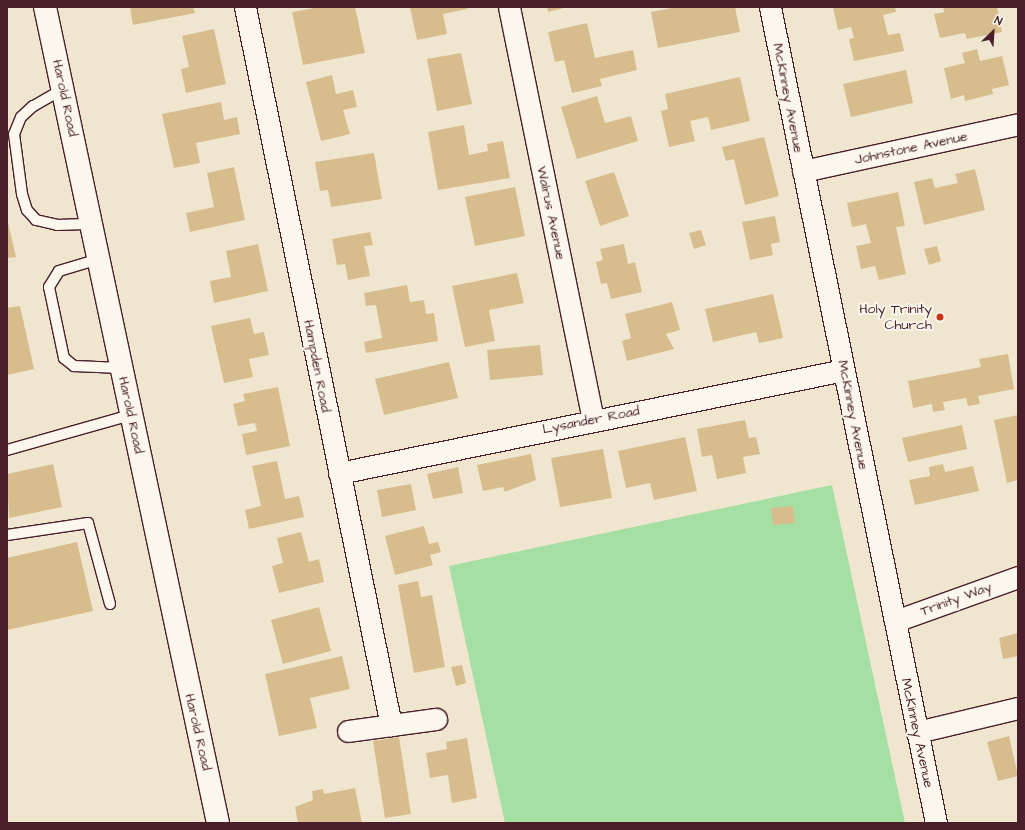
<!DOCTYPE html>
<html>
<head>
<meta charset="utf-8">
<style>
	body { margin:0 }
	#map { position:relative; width:1025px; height:830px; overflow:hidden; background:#f0e6d0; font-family:"Architects Daughter",sans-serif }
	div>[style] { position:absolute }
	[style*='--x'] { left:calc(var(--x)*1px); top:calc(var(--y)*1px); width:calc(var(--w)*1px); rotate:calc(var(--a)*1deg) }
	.green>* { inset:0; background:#a6dfa3 }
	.building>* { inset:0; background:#d7bd8d }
	.roads { filter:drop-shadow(1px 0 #4a1f2b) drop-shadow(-1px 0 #4a1f2b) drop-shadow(0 1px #4a1f2b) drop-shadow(0 -1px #4a1f2b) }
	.service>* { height:10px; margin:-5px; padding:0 5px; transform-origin:5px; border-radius:5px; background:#fbf7ec }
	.minor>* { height:21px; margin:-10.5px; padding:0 10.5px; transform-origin:10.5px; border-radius:10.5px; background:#fbf7ec }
	.secondary>* { height:22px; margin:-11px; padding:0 11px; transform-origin:11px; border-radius:11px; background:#fbf7ec }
	.dots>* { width:11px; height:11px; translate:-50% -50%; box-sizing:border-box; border:2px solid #fbf7ec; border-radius:50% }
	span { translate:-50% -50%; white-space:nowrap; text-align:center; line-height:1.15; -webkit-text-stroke:4px #fbf7ec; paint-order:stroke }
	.street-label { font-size:14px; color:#4a1f2b }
	.poi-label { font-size:14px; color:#4a1f2b }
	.right { translate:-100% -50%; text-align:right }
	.frame { position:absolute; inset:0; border:8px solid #4a1f2b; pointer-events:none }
	.north { position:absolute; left:973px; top:12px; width:40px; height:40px; -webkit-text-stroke:3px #fbf7ec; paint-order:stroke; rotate:25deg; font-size:11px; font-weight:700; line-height:16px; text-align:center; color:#4a1f2b }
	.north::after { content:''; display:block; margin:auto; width:14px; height:18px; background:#4a1f2b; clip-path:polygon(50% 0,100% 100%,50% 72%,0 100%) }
</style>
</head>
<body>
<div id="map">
	<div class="green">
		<i style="clip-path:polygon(832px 485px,905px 823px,505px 823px,449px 566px)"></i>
	</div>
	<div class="building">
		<i style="clip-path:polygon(130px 7px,193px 7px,195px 13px,133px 25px)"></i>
		<i style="clip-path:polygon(320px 7px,355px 7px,365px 53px,303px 65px,292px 12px)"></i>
		<i style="clip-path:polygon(410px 7px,467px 7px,467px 9px,443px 14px,447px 34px,417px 40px)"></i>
		<i style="clip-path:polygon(547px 7px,564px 7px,564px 8px,548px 12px)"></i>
		<i style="clip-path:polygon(677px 7px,735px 7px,740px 32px,658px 48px,651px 12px)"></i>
		<i style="clip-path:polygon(833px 7px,895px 7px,896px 12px,883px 15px,888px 35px,900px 33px,904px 51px,854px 61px,849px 39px,854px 38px,851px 27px,838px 30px)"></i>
		<i style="clip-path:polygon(943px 7px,997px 7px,1002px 32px,967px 39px,965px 33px,940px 38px,934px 14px,944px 12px)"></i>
		<i style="clip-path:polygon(587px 23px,595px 58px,633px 50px,637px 70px,600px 79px,602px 86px,572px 93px,564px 60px,555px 62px,548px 32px)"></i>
		<i style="clip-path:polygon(214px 29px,226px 84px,186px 93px,181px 69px,189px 67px,182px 36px)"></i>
		<i style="clip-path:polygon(977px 49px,980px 61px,1002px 56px,1009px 85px,992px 89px,993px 94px,965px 101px,964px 95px,951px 99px,944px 68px,965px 63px,962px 53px)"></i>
		<i style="clip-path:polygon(461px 53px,472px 104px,437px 111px,427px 59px)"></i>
		<i style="clip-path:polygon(906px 70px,913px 103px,851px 117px,843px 84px)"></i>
		<i style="clip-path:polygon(332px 75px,336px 94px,353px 90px,357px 107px,343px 110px,350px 134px,321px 141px,306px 82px)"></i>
		<i style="clip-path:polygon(740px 77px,750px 121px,711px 130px,708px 117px,690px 121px,695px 141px,669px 147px,661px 111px,668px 109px,665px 94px)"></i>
		<i style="clip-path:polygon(597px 96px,605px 123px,631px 116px,638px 141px,577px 159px,561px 107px)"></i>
		<i style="clip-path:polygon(221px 102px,224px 120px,237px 117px,240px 134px,196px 143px,200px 163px,174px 168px,162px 114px)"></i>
		<i style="clip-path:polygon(464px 125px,469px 155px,488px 151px,487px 144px,503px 141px,510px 178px,438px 190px,428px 132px)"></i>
		<i style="clip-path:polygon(764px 137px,779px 196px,745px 205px,734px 159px,726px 161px,722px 147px)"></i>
		<i style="clip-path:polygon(374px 153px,382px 199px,331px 207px,328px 190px,320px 191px,315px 162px)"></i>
		<i style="clip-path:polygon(234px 167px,245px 220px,190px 232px,186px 213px,214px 207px,207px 173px)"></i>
		<i style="clip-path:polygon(975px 169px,985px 210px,924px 225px,914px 182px,932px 178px,935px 188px,958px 183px,955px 174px)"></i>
		<i style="clip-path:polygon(614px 172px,629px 216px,600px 226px,585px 181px)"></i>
		<i style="clip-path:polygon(515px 187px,525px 236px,475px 246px,465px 197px)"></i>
		<i style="clip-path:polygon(898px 192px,905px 226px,896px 227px,906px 274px,879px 280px,875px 266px,861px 269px,856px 246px,871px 243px,866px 224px,852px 227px,847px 203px)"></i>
		<i style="clip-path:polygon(775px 216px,780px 242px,771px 244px,773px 255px,750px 260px,742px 222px)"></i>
		<i style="clip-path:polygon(7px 218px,16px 257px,7px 258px)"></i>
		<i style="clip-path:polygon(701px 230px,706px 245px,694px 249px,689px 233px)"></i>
		<i style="clip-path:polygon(370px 232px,373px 245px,364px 246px,370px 276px,348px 280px,345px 264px,337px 265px,332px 239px)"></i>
		<i style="clip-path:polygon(258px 244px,268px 291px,214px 303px,210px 281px,231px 277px,226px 251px)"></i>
		<i style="clip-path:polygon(624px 244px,628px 264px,635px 262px,642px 292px,611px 299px,607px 283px,601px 284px,596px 262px,603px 260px,600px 249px)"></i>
		<i style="clip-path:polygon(937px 246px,941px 261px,929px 265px,924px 249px)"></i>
		<i style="clip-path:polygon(517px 273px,524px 303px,489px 310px,495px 341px,465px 347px,452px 286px)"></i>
		<i style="clip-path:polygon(407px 285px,410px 302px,424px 300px,426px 314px,434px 313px,438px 341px,366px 353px,364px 342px,382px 338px,376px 305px,366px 306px,364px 293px)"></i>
		<i style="clip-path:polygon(773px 294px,783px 338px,759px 343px,756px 332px,713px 342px,705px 309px)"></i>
		<i style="clip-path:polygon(672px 302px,680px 330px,666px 334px,674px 349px,627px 361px,622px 341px,631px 338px,625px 314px)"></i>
		<i style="clip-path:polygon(20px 306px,34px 369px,7px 375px,7px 308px)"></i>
		<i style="clip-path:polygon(250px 318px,254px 334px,264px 332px,269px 355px,249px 359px,253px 377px,224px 383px,211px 326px)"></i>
		<i style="clip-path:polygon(540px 345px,543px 375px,490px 380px,487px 350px)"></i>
		<i style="clip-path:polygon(1008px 354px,1014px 389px,978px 396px,980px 404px,968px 406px,966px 398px,943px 402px,945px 410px,933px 412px,932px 404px,913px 408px,908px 381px,981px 367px,979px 359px)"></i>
		<i style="clip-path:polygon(449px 362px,458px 398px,384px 415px,375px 379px)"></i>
		<i style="clip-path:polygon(278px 387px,290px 446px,246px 455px,242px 434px,257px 431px,255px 423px,238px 426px,233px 404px,245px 401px,243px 394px)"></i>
		<i style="clip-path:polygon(1018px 415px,1018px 480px,1007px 483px,994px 420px)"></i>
		<i style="clip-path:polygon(745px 420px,749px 438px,756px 437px,760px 454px,743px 457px,746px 473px,717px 479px,712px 455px,702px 457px,697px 429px)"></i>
		<i style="clip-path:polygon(962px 425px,967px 449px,908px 462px,902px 438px)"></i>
		<i style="clip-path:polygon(685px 437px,697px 491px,654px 500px,650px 483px,626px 488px,618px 451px)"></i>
		<i style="clip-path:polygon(603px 449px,612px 498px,560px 507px,551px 458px)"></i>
		<i style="clip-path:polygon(531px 454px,536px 480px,505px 492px,503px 487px,483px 491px,477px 465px)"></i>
		<i style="clip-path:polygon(277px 461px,285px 499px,299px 496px,304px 517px,249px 529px,245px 510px,261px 506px,252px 466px)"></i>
		<i style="clip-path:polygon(53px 464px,62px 507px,9px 518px,7px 474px)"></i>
		<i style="clip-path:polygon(943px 464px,945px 472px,973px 466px,979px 491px,915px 505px,909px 480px,930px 476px,929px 467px)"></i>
		<i style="clip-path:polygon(458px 467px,463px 493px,433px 499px,427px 474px)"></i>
		<i style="clip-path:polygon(411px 484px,416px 510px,382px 517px,377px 490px)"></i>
		<i style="clip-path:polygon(793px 506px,795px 523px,773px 525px,771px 508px)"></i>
		<i style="clip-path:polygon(424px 526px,429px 544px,438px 542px,441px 552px,430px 555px,433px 565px,395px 575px,385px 536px)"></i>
		<i style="clip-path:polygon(301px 532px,309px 562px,319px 559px,324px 582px,279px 593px,272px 566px,283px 563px,277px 538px)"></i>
		<i style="clip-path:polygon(77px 542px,93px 611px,7px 630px,7px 558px)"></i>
		<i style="clip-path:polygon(418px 581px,421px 597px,432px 595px,445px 667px,414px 673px,398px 585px)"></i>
		<i style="clip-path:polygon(319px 607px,331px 651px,283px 664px,271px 620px)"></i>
		<i style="clip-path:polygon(1018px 633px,1018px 656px,1003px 659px,999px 638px)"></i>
		<i style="clip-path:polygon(342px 656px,350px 689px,310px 698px,317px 728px,279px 736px,265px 674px)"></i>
		<i style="clip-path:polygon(462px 665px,466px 683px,456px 686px,451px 667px)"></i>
		<i style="clip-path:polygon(1009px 736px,1018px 776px,998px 781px,987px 742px)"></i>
		<i style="clip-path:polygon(399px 737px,411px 814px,385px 818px,373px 741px)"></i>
		<i style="clip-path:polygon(467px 738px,477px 798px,452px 803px,448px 775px,430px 778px,426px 753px,447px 749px,446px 742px)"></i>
		<i style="clip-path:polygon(355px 788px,362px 823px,298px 823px,295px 807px,313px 800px,312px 791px,323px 789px,324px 794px)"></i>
	</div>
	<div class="roads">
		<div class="service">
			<i style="--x:63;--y:89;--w:34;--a:150"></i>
			<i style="--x:33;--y:106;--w:16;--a:137"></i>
			<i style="--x:21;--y:117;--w:18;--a:112"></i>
			<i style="--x:14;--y:134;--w:61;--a:82.4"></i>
			<i style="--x:22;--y:194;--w:17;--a:73"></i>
			<i style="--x:27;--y:210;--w:13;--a:48"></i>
			<i style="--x:36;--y:220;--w:22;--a:13"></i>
			<i style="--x:57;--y:225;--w:35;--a:-2"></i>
			<i style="--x:99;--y:259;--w:42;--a:163.3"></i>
			<i style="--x:59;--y:271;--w:19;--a:122"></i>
			<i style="--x:49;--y:287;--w:73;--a:78.1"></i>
			<i style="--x:64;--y:358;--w:13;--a:39"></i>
			<i style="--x:74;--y:366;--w:47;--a:2.4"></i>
			<i style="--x:7;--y:450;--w:129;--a:-15.8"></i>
			<i style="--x:7;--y:535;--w:82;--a:-8.4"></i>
			<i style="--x:88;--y:523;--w:84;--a:74.8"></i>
		</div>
		<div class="minor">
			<i style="--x:245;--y:7;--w:733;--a:78.51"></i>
			<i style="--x:509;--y:7;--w:420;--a:78.5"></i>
			<i style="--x:770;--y:7;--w:833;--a:78.5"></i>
			<i style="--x:803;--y:171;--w:220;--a:-12.3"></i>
			<i style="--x:339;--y:473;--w:515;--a:-11.53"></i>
			<i style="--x:895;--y:621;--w:131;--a:-19.7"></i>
			<i style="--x:348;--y:731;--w:89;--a:-7.8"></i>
			<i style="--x:917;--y:732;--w:104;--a:-13.4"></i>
		</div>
		<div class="secondary">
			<i style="--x:45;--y:7;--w:834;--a:78.03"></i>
		</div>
	</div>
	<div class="dots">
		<i style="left:940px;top:317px;background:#c8321e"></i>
	</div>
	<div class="street-label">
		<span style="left:65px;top:98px;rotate:78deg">Harold Road</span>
		<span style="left:788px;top:98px;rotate:79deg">McKinney Avenue</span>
		<span style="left:911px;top:148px;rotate:-12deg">Johnstone Avenue</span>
		<span style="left:551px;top:213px;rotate:78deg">Walrus Avenue</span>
		<span style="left:317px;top:366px;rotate:79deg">Hampden Road</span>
		<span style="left:131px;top:415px;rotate:78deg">Harold Road</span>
		<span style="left:853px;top:415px;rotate:79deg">McKinney Avenue</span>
		<span style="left:591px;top:420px;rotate:-11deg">Lysander Road</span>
		<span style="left:956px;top:599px;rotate:-20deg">Trinity Way</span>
		<span style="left:198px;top:732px;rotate:77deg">Harold Road</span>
		<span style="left:917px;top:733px;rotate:78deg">McKinney Avenue</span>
	</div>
	<div class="poi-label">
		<span class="right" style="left:932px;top:317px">Holy Trinity<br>Church</span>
	</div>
	<div class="frame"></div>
	<div class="north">N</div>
</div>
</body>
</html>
